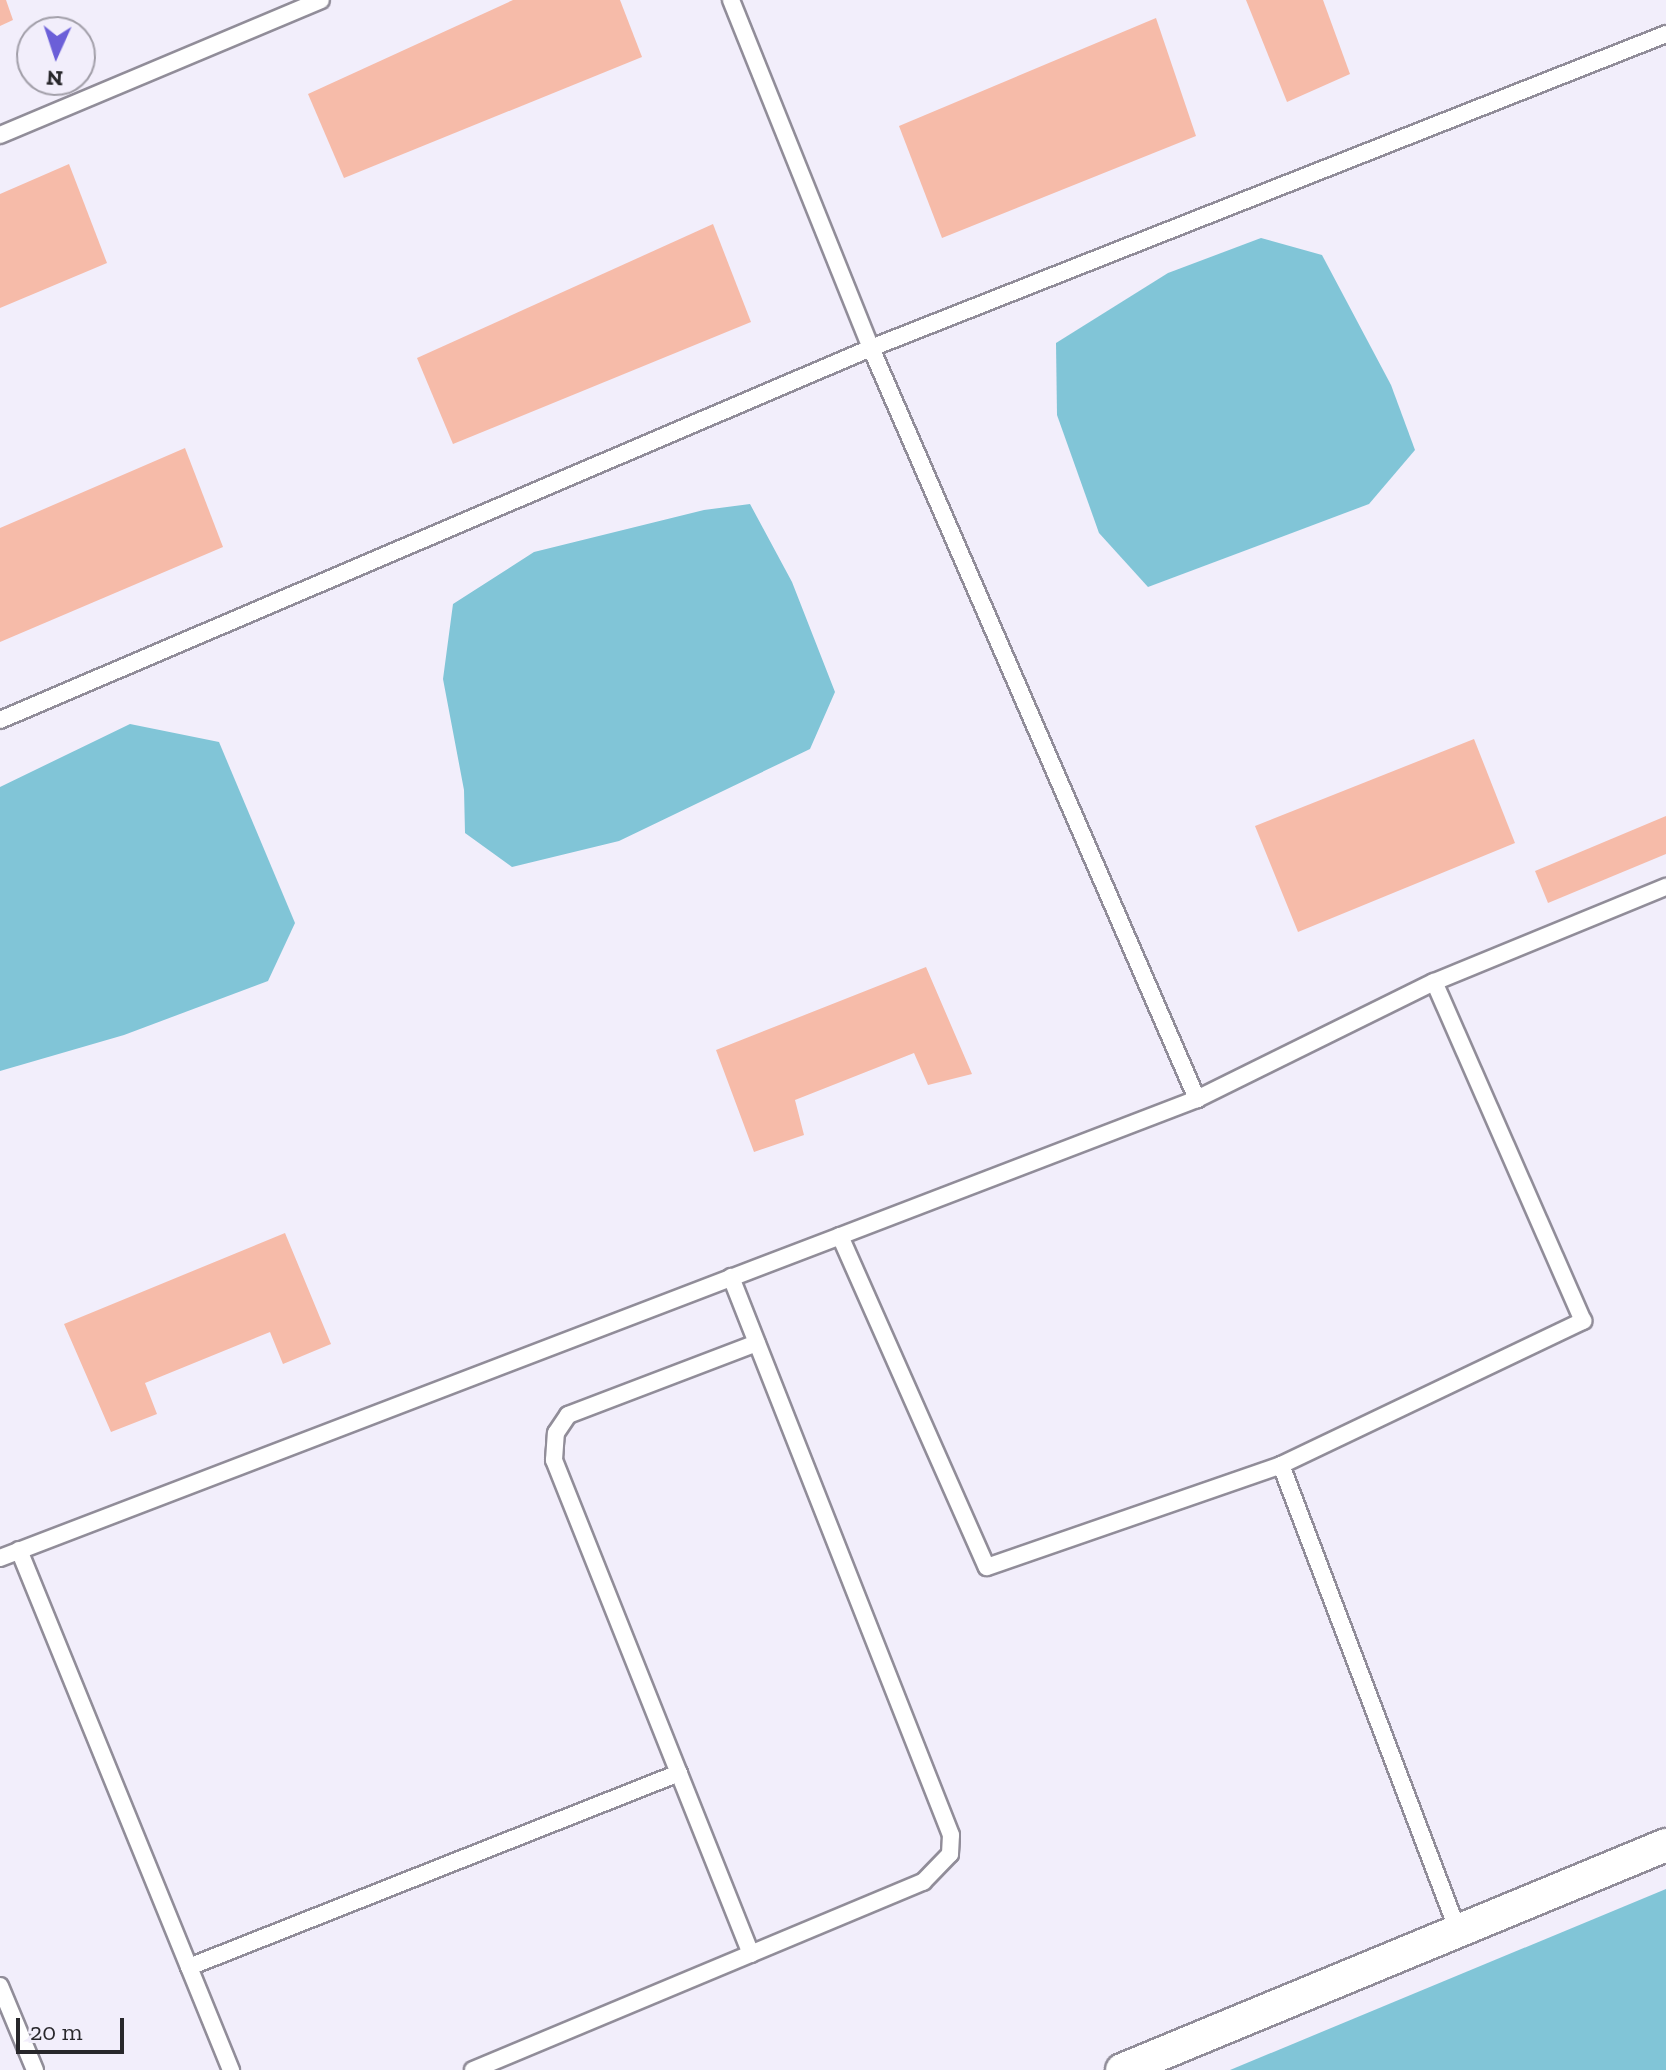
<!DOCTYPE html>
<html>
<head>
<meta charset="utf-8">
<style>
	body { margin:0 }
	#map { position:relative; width:1666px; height:2070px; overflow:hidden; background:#f2eefb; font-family:"Zilla Slab",serif }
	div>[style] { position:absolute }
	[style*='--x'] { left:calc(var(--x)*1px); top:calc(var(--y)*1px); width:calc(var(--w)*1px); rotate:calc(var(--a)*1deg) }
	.water>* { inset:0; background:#81c5d7 }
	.building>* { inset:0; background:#f6bba9 }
	.roads { filter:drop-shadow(2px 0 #918d99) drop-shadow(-2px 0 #918d99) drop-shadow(0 2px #918d99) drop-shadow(0 -2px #918d99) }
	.lane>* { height:16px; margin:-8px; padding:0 8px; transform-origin:8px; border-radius:8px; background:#fff }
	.street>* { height:32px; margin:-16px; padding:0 16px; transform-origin:16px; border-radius:16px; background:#fff }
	span { translate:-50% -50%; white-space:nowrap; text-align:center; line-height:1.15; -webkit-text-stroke:6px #f2eefb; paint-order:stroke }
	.north { position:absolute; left:16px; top:16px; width:80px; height:80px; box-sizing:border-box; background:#f2eefb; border:2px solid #a19ea8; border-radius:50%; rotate:183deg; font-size:22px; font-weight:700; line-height:32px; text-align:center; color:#28272b }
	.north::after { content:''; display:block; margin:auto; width:28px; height:36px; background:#6b5fd8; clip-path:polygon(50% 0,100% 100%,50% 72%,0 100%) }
	.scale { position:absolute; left:16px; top:2018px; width:108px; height:36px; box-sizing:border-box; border:4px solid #28272b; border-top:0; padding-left:10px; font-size:24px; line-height:28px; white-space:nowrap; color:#28272b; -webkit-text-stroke:6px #f2eefb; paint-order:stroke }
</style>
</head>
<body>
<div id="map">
	<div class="water">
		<i style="clip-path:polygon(1261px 238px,1322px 255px,1391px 385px,1415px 450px,1369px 504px,1148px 587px,1099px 533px,1057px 415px,1056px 343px,1168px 273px)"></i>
		<i style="clip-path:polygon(750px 504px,792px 582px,835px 692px,810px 749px,619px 841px,512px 867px,465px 833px,464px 790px,443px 679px,453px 604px,534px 552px,704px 510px)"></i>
		<i style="clip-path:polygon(130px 724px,219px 742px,295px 923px,268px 981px,124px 1035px,0 1071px,0 787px)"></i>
		<i style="clip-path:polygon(1666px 1889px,1666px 2070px,1230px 2070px)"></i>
	</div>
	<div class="building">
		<i style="clip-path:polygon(0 0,6px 0,13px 20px,0 26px)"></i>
		<i style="clip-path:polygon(513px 0,620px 0,642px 57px,344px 178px,308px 94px)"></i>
		<i style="clip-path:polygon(1246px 0,1323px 0,1350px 74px,1287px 102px)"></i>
		<i style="clip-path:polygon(1156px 18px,1196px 136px,942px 238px,899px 126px)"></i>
		<i style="clip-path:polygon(69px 164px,107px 263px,0 308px,0 194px)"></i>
		<i style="clip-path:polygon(713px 224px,751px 322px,453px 444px,417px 358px)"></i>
		<i style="clip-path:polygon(185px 448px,223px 547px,0 642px,0 528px)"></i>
		<i style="clip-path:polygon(1474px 739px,1515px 843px,1298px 932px,1255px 826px)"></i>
		<i style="clip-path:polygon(1666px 816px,1666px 854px,1548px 903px,1535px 871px)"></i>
		<i style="clip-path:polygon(926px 967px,972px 1074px,928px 1085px,914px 1053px,795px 1100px,804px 1135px,754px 1152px,716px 1050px)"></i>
		<i style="clip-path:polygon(285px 1233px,331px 1344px,283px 1364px,270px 1332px,145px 1383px,157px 1414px,111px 1432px,64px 1324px)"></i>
	</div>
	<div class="roads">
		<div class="lane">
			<i style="--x:731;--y:0;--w:375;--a:68.1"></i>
			<i style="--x:871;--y:348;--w:819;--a:66.53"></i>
			<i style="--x:0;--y:135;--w:348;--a:-22.8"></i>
			<i style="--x:0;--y:720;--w:947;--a:-23.13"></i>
			<i style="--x:871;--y:348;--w:855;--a:-21.55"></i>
			<i style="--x:840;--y:1236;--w:382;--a:-21"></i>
			<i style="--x:1197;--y:1099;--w:264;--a:-26.3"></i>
			<i style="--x:1281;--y:1465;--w:498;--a:69.2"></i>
			<i style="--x:19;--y:1550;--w:562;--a:67.82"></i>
			<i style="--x:0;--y:1558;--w:900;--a:-20.97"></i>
			<i style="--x:840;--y:1236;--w:362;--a:66.1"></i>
			<i style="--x:987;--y:1567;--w:311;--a:-19.1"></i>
			<i style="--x:1281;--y:1465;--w:335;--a:-25.5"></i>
			<i style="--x:1583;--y:1321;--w:370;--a:-113.7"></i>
			<i style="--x:1434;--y:982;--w:251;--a:-22.3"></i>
			<i style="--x:751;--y:1954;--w:532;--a:-111.74"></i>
			<i style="--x:554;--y:1460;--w:27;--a:-86"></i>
			<i style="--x:556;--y:1433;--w:22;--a:-56"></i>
			<i style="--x:568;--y:1415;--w:202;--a:-20.9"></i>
			<i style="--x:189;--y:1967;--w:527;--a:-21.6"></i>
			<i style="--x:0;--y:1986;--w:91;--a:67.4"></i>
			<i style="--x:473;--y:2070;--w:488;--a:-22.7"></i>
			<i style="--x:923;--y:1882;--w:39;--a:-46"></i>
			<i style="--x:950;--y:1854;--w:19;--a:-87"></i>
			<i style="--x:951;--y:1835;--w:600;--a:-111.52"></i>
		</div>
		<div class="street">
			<i style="--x:1122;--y:2070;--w:589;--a:-22.47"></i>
		</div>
	</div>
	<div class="north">N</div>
	<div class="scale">20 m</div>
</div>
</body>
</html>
